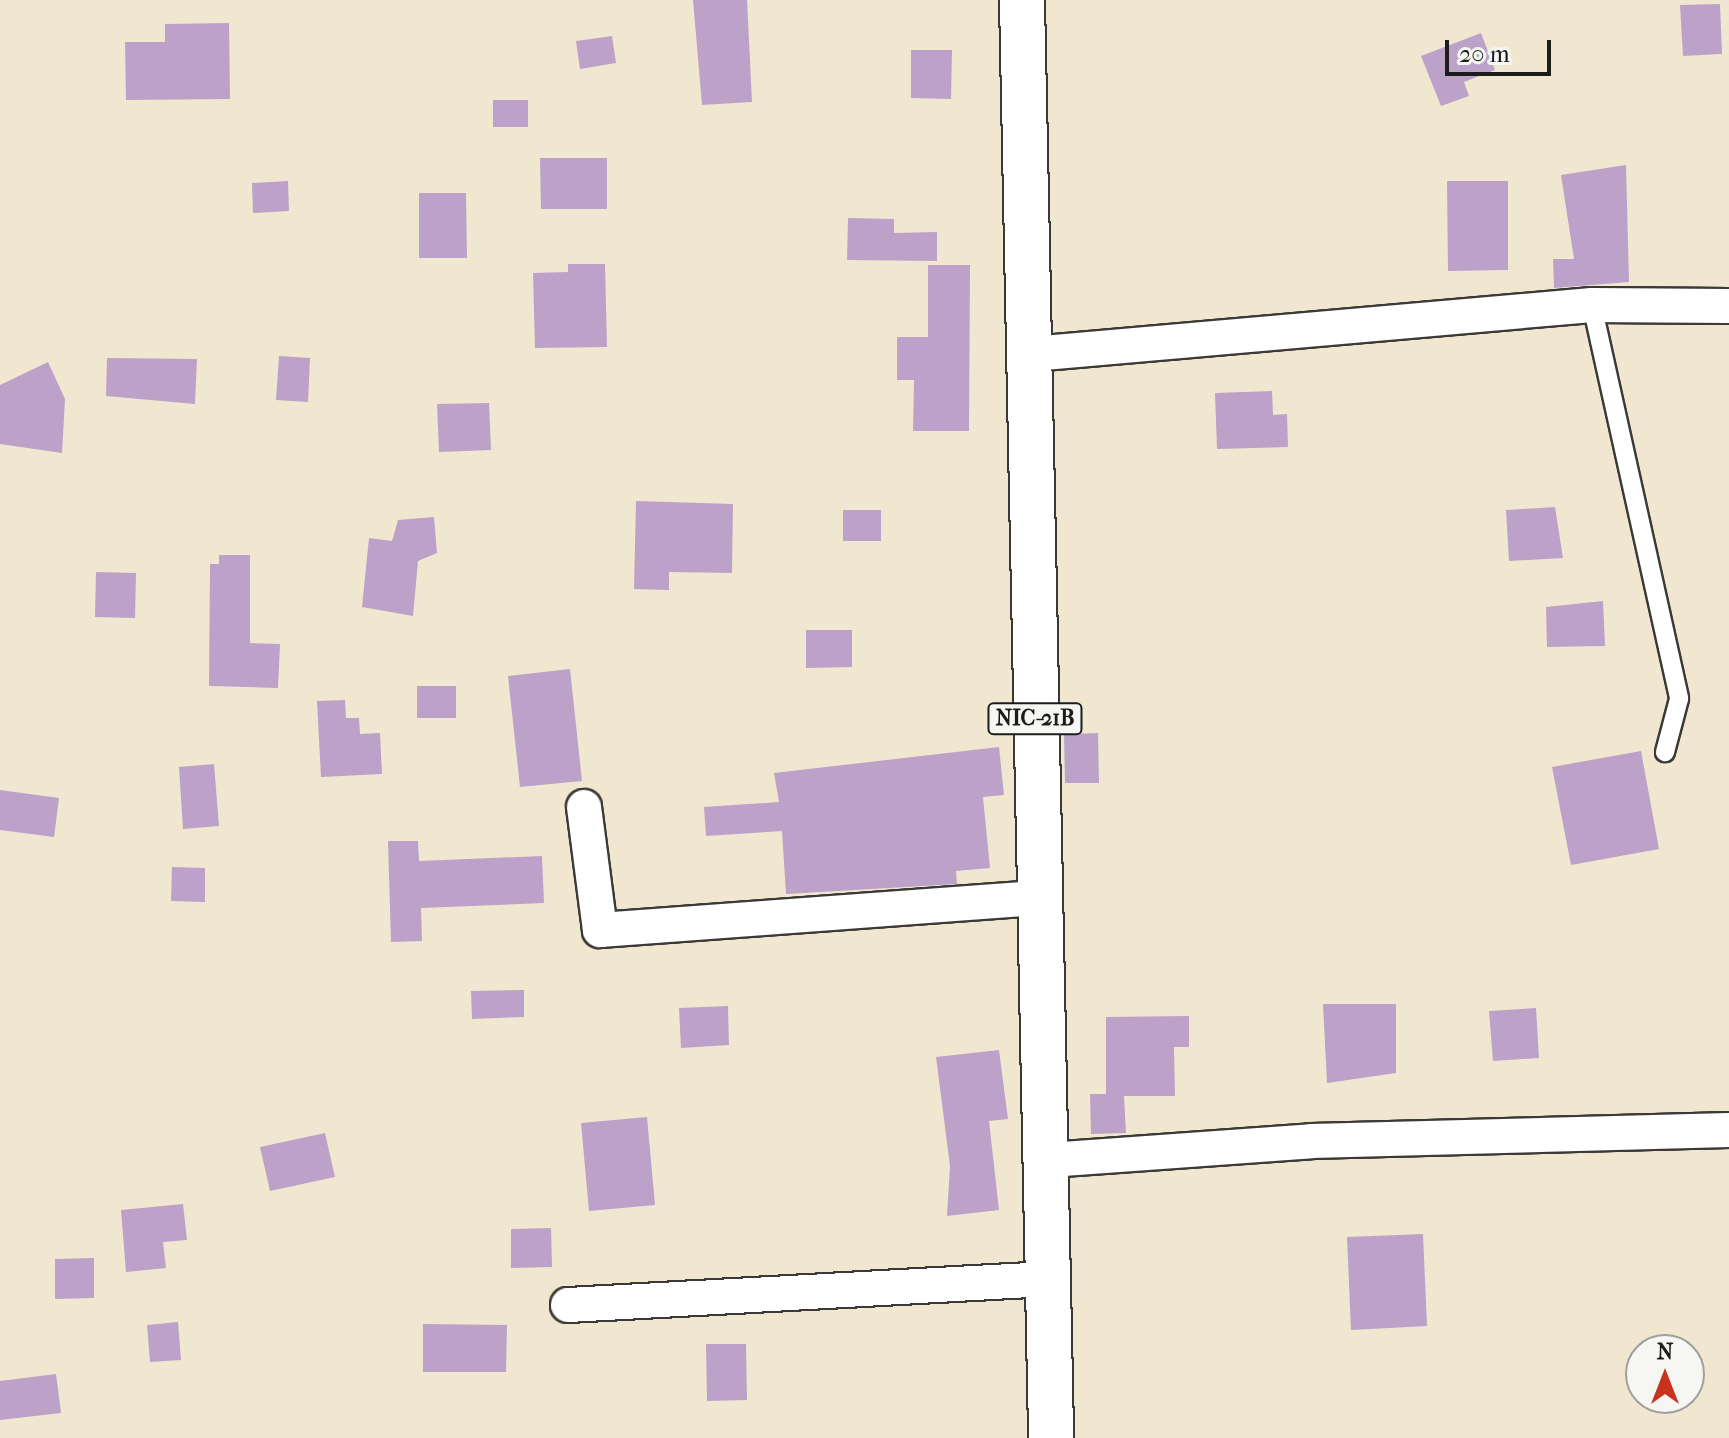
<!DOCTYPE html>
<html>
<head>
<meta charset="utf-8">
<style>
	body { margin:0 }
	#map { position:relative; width:1729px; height:1438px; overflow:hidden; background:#f1e7d0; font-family:"IM FELL French Canon",serif }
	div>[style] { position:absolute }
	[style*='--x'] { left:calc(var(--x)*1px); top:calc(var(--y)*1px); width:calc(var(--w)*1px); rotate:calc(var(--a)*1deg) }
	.building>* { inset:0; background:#bca1c8 }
	.roads { filter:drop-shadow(2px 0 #3c3a37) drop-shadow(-2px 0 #3c3a37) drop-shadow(0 2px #3c3a37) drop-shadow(0 -2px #3c3a37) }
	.service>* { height:18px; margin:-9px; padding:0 9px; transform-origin:9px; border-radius:9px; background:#fff }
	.minor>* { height:34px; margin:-17px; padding:0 17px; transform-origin:17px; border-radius:17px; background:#fff }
	.trunk>* { height:44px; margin:-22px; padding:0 22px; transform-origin:22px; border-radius:22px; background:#fff }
	span { translate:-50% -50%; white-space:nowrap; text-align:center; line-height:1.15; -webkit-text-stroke:7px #f6f6f2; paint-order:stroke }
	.shield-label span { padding:2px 6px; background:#f6f6f2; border:2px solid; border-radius:6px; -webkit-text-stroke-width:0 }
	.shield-label { font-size:22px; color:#1c1c1c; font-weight:700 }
	.north { position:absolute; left:1625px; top:1334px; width:80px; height:80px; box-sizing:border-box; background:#f6f6f2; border:2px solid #9f9f9c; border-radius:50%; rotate:0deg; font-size:22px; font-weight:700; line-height:32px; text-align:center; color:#1c1c1c }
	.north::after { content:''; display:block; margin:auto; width:28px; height:36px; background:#c8321e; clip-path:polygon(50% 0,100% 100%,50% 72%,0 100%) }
	.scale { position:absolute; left:1445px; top:40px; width:106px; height:36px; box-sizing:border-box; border:4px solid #1c1c1c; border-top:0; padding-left:10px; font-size:24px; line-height:28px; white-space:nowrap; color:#1c1c1c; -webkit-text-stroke:6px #f6f6f2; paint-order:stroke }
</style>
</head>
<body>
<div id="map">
	<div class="building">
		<i style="clip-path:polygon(693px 0,747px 0,752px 102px,702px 105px)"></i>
		<i style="clip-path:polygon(1720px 4px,1722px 54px,1683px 56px,1680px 5px)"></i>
		<i style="clip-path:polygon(229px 23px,230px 99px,126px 100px,125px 42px,165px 42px,165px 24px)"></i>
		<i style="clip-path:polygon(1481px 33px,1495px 70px,1464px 82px,1469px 96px,1441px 106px,1421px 56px)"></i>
		<i style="clip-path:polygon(612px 36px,616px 63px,580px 69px,576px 41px)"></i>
		<i style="clip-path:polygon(911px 50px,952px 50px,951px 99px,911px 98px)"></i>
		<i style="clip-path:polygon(493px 100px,528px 100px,528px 127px,493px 127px)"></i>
		<i style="clip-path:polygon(540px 158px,607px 158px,607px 209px,541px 209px)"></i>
		<i style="clip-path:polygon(1626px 165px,1629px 282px,1554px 288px,1553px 259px,1574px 259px,1561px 175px)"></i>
		<i style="clip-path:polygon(288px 181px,289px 211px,253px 213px,252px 183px)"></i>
		<i style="clip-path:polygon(1447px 181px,1508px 181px,1508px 270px,1448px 271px)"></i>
		<i style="clip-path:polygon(419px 193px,466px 193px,467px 258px,419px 258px)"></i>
		<i style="clip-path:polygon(848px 218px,894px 219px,894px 233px,937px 232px,937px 261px,847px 260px)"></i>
		<i style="clip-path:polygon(568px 264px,605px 264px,607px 347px,535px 348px,533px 273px,568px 272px)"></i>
		<i style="clip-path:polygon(928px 265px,970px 265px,969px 431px,913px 431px,914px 380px,897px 380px,897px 337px,928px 337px)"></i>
		<i style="clip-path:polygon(279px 356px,310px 358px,308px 402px,276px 400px)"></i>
		<i style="clip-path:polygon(107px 358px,197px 359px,195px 404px,106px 396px)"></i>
		<i style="clip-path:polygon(48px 362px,65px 399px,62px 453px,0 444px,0 385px)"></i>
		<i style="clip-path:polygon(1272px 391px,1273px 415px,1287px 414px,1288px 447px,1217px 449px,1215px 393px)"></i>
		<i style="clip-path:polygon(489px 403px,491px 450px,439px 452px,437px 404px)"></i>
		<i style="clip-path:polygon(636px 501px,733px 504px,732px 573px,669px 572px,669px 590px,634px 589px)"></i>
		<i style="clip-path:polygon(1555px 507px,1563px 558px,1509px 561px,1506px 510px)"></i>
		<i style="clip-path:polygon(843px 510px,881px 510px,881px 541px,843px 541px)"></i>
		<i style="clip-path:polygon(434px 517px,437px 553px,418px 561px,413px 616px,362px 607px,369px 538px,392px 541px,398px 520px)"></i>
		<i style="clip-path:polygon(219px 555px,250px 555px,250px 643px,280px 644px,278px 688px,209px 686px,210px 564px,219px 564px)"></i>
		<i style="clip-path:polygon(96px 572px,136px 573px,135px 618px,95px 617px)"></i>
		<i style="clip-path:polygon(1603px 601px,1605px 646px,1547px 647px,1546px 607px)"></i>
		<i style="clip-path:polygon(806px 630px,852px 630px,852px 667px,806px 668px)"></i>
		<i style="clip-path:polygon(570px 669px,582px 781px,520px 787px,508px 676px)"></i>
		<i style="clip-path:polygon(417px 686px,456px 686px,456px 718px,417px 718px)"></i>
		<i style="clip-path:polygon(345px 700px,346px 718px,359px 718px,360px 734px,380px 733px,382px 774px,321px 777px,317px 701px)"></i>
		<i style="clip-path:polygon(1098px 733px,1099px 783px,1065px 783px,1064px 734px)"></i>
		<i style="clip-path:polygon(999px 747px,1004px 795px,983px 797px,990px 868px,956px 871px,957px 884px,786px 894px,782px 831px,706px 836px,704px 807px,779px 802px,774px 773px)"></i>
		<i style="clip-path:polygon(1641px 751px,1659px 849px,1571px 865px,1552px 767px)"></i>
		<i style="clip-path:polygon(214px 764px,219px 826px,183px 829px,179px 767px)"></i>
		<i style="clip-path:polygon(0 790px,59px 798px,54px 837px,0 830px)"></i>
		<i style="clip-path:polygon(388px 841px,418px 841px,419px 861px,542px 856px,544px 903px,421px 908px,422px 941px,391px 942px)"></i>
		<i style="clip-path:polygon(172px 867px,205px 868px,205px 902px,171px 901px)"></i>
		<i style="clip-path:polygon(524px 990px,524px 1017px,472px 1019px,471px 991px)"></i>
		<i style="clip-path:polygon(1323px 1004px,1396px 1004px,1396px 1073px,1327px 1083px)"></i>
		<i style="clip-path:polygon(728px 1006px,729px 1045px,681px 1048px,679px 1008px)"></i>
		<i style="clip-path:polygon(1536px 1008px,1539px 1058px,1493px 1061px,1489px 1011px)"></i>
		<i style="clip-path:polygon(1189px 1016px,1189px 1047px,1174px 1047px,1175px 1096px,1124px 1096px,1126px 1133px,1091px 1134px,1090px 1094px,1106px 1094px,1106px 1017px)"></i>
		<i style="clip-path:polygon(999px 1050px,1008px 1119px,989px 1121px,999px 1210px,947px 1216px,950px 1166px,936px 1057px)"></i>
		<i style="clip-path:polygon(647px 1117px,655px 1205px,589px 1211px,581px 1123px)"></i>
		<i style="clip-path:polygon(325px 1133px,335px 1177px,270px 1191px,260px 1147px)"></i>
		<i style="clip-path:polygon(183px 1204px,187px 1240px,163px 1242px,166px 1268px,126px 1272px,121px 1210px)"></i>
		<i style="clip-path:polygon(551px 1228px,552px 1267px,511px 1268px,511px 1229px)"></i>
		<i style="clip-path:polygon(1423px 1234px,1427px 1326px,1351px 1330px,1347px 1237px)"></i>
		<i style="clip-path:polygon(94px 1258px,94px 1298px,55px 1299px,55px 1259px)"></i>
		<i style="clip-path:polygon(178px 1322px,181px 1360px,150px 1362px,147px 1325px)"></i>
		<i style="clip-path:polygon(423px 1324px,507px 1325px,506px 1372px,423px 1372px)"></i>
		<i style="clip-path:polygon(706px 1344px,746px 1344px,747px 1400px,707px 1401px)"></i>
		<i style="clip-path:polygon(56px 1374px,61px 1413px,0 1420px,0 1381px)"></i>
	</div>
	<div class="roads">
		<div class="service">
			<i style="--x:1592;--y:305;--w:403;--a:77.5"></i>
			<i style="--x:1679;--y:699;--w:55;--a:104.8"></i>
		</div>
		<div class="minor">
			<i style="--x:1032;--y:354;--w:562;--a:-5"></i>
			<i style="--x:1592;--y:305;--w:137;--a:0.4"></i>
			<i style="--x:584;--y:807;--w:124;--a:82.6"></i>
			<i style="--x:600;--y:930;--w:441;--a:-4.2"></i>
			<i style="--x:1049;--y:1160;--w:263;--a:-4.1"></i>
			<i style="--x:1311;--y:1141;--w:418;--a:-1.5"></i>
			<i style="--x:568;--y:1305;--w:483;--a:-3.1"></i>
		</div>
		<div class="trunk">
			<i style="--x:1022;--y:0;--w:1438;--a:88.84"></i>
		</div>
	</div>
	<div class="shield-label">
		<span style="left:1035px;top:719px">NIC-21B</span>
	</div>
	<div class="north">N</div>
	<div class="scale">20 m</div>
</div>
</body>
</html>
